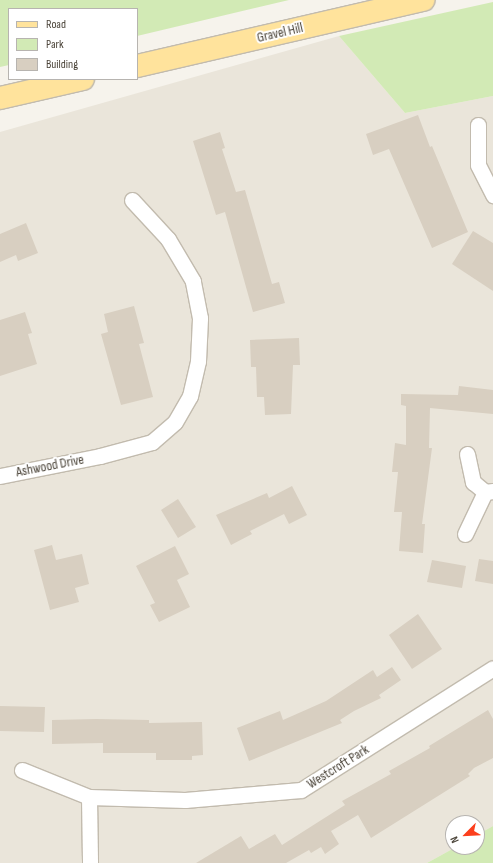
<!DOCTYPE html>
<html>
<head>
<meta charset="utf-8">
<style>
	body { margin:0 }
	#map { position:relative; width:493px; height:863px; overflow:hidden; background:#f6f3ec; font-family:"Sofia Sans Condensed",sans-serif }
	div>[style] { position:absolute }
	[style*='--x'] { left:calc(var(--x)*1px); top:calc(var(--y)*1px); width:calc(var(--w)*1px); rotate:calc(var(--a)*1deg) }
	.residential>* { inset:0; background:#eae5da }
	.green>* { inset:0; background:#d2eab5 }
	.building>* { inset:0; background:#d8cfc1 }
	.roads { filter:drop-shadow(1px 0 #c2bbae) drop-shadow(-1px 0 #c2bbae) drop-shadow(0 1px #c2bbae) drop-shadow(0 -1px #c2bbae) }
	.street>* { height:15px; margin:-7.5px; padding:0 7.5px; transform-origin:7.5px; border-radius:7.5px; background:#fff }
	.primary>* { height:22px; margin:-11px; padding:0 11px; transform-origin:11px; border-radius:11px; background:#ffe39c }
	span { translate:-50% -50%; white-space:nowrap; text-align:center; line-height:1.15; -webkit-text-stroke:4px #fff; paint-order:stroke }
	.street-label { font-size:14px; color:#4b4439 }
	.legend { position:absolute; left:8px; top:8px; width:130px; height:72px; box-sizing:border-box; background:#fff; border:1px solid #b7b4b0; margin:0; padding:5px 7px; list-style:none; font-size:12px; color:#4b4439 }
	.legend li { display:flex; align-items:center; gap:8px; height:20px }
	.legend b { width:20px; border:1px solid #b7b4b0 }
	.north { position:absolute; left:445px; top:815px; width:40px; height:40px; box-sizing:border-box; background:#fff; border:1px solid #b7b4b0; border-radius:50%; rotate:246deg; font-size:11px; font-weight:700; line-height:16px; text-align:center; color:#4b4439 }
	.north::after { content:''; display:block; margin:auto; width:14px; height:18px; background:#fc3f1d; clip-path:polygon(50% 0,100% 100%,50% 72%,0 100%) }
</style>
</head>
<body>
<div id="map">
	<div class="residential">
		<i style="clip-path:polygon(339px 36px,405px 113px,493px 96px,493px 826px,477px 835px,477px 823px,453px 823px,453px 847px,456px 847px,427px 863px,0 863px,0 132px)"></i>
	</div>
	<div class="green">
		<i style="clip-path:polygon(0 0,289px 0,137px 36px,137px 9px,9px 9px,9px 65px,0 67px)"></i>
		<i style="clip-path:polygon(493px 2px,493px 96px,405px 113px,339px 36px)"></i>
		<i style="clip-path:polygon(493px 826px,493px 863px,427px 863px,456px 847px,477px 847px,477px 835px)"></i>
	</div>
	<div class="building">
		<i style="clip-path:polygon(418px 115px,430px 147px,432px 146px,468px 232px,432px 248px,389px 149px,373px 155px,366px 134px)"></i>
		<i style="clip-path:polygon(220px 132px,225px 148px,222px 149px,236px 192px,245px 190px,272px 284px,279px 282px,285px 303px,253px 312px,225px 212px,216px 215px,193px 141px)"></i>
		<i style="clip-path:polygon(26px 223px,38px 253px,18px 261px,16px 255px,0 262px,0 234px)"></i>
		<i style="clip-path:polygon(473px 231px,493px 243px,493px 291px,452px 264px)"></i>
		<i style="clip-path:polygon(134px 306px,144px 343px,139px 344px,153px 397px,121px 405px,101px 334px,108px 332px,104px 314px)"></i>
		<i style="clip-path:polygon(25px 312px,32px 333px,28px 334px,37px 364px,0 376px,0 320px)"></i>
		<i style="clip-path:polygon(299px 338px,300px 365px,293px 365px,291px 414px,265px 415px,264px 397px,257px 397px,256px 367px,251px 367px,250px 340px)"></i>
		<i style="clip-path:polygon(459px 386px,493px 390px,493px 414px,430px 408px,429px 448px,432px 448px,422px 524px,425px 524px,423px 553px,399px 551px,402px 512px,394px 512px,398px 472px,392px 472px,395px 443px,406px 445px,406px 406px,401px 405px,401px 394px,458px 395px)"></i>
		<i style="clip-path:polygon(292px 486px,307px 515px,289px 524px,284px 514px,250px 531px,252px 534px,231px 545px,216px 515px,267px 493px,269px 498px)"></i>
		<i style="clip-path:polygon(178px 499px,196px 527px,178px 538px,161px 510px)"></i>
		<i style="clip-path:polygon(52px 545px,56px 560px,82px 554px,89px 584px,75px 588px,79px 602px,50px 610px,34px 550px)"></i>
		<i style="clip-path:polygon(175px 546px,189px 574px,177px 580px,190px 607px,159px 622px,150px 605px,155px 603px,136px 566px)"></i>
		<i style="clip-path:polygon(479px 559px,493px 561px,493px 584px,475px 581px)"></i>
		<i style="clip-path:polygon(432px 560px,466px 566px,462px 588px,427px 582px)"></i>
		<i style="clip-path:polygon(418px 614px,442px 649px,412px 669px,389px 635px)"></i>
		<i style="clip-path:polygon(392px 667px,401px 680px,379px 695px,381px 698px,354px 711px,340px 720px,342px 723px,249px 761px,237px 728px,280px 711px,283px 720px,326px 701px,373px 670px,377px 677px)"></i>
		<i style="clip-path:polygon(0 706px,45px 707px,44px 732px,0 731px)"></i>
		<i style="clip-path:polygon(488px 710px,493px 719px,493px 758px,474px 768px,468px 774px,470px 776px,371px 838px,358px 815px,331px 831px,339px 844px,325px 854px,321px 847px,311px 853px,309px 850px,286px 863px,196px 863px,241px 836px,249px 849px,275px 834px,282px 845px,345px 805px,342px 801px,391px 774px,389px 771px,430px 748px,429px 746px)"></i>
		<i style="clip-path:polygon(96px 719px,149px 720px,149px 723px,202px 722px,203px 755px,192px 756px,192px 760px,156px 760px,156px 753px,103px 753px,103px 743px,52px 744px,52px 720px)"></i>
	</div>
	<div class="roads">
		<div class="street">
			<i style="--x:478;--y:125;--w:40;--a:90"></i>
			<i style="--x:478;--y:165;--w:34;--a:63"></i>
			<i style="--x:467;--y:454;--w:29;--a:78"></i>
			<i style="--x:473;--y:482;--w:16;--a:40"></i>
			<i style="--x:485;--y:492;--w:8;--a:-7"></i>
			<i style="--x:0;--y:476;--w:102;--a:-11.3"></i>
			<i style="--x:100;--y:456;--w:54;--a:-15.1"></i>
			<i style="--x:152;--y:442;--w:30;--a:-41"></i>
			<i style="--x:175;--y:422;--w:30;--a:-60"></i>
			<i style="--x:190;--y:396;--w:36;--a:-77"></i>
			<i style="--x:198;--y:361;--w:43;--a:-87.3"></i>
			<i style="--x:200;--y:318;--w:38;--a:-101"></i>
			<i style="--x:193;--y:281;--w:49;--a:-120.8"></i>
			<i style="--x:168;--y:239;--w:53;--a:-132.7"></i>
			<i style="--x:465;--y:534;--w:47;--a:-64.5"></i>
			<i style="--x:22;--y:770;--w:72;--a:21.9"></i>
			<i style="--x:89;--y:797;--w:96;--a:1.8"></i>
			<i style="--x:185;--y:800;--w:116;--a:-4.9"></i>
			<i style="--x:301;--y:790;--w:227;--a:-32.4"></i>
			<i style="--x:89;--y:797;--w:66;--a:89.1"></i>
		</div>
		<div class="primary">
			<i style="--x:137;--y:66;--w:294;--a:-13"></i>
			<i style="--x:0;--y:98;--w:85;--a:-12.9"></i>
		</div>
	</div>
	<div class="street-label">
		<span style="left:280px;top:33px;rotate:-13deg">Gravel Hill</span>
		<span style="left:50px;top:466px;rotate:-11deg">Ashwood Drive</span>
		<span style="left:338px;top:767px;rotate:-32deg">Westcroft Park</span>
	</div>
	<ul class="legend">
	<li><b style="height:5px;background:#ffe39c"></b>Road</li>
	<li><b style="height:11px;background:#d2eab5"></b>Park</li>
	<li><b style="height:11px;background:#d8cfc1"></b>Building</li>
	</ul>
	<div class="north">N</div>
</div>
</body>
</html>
